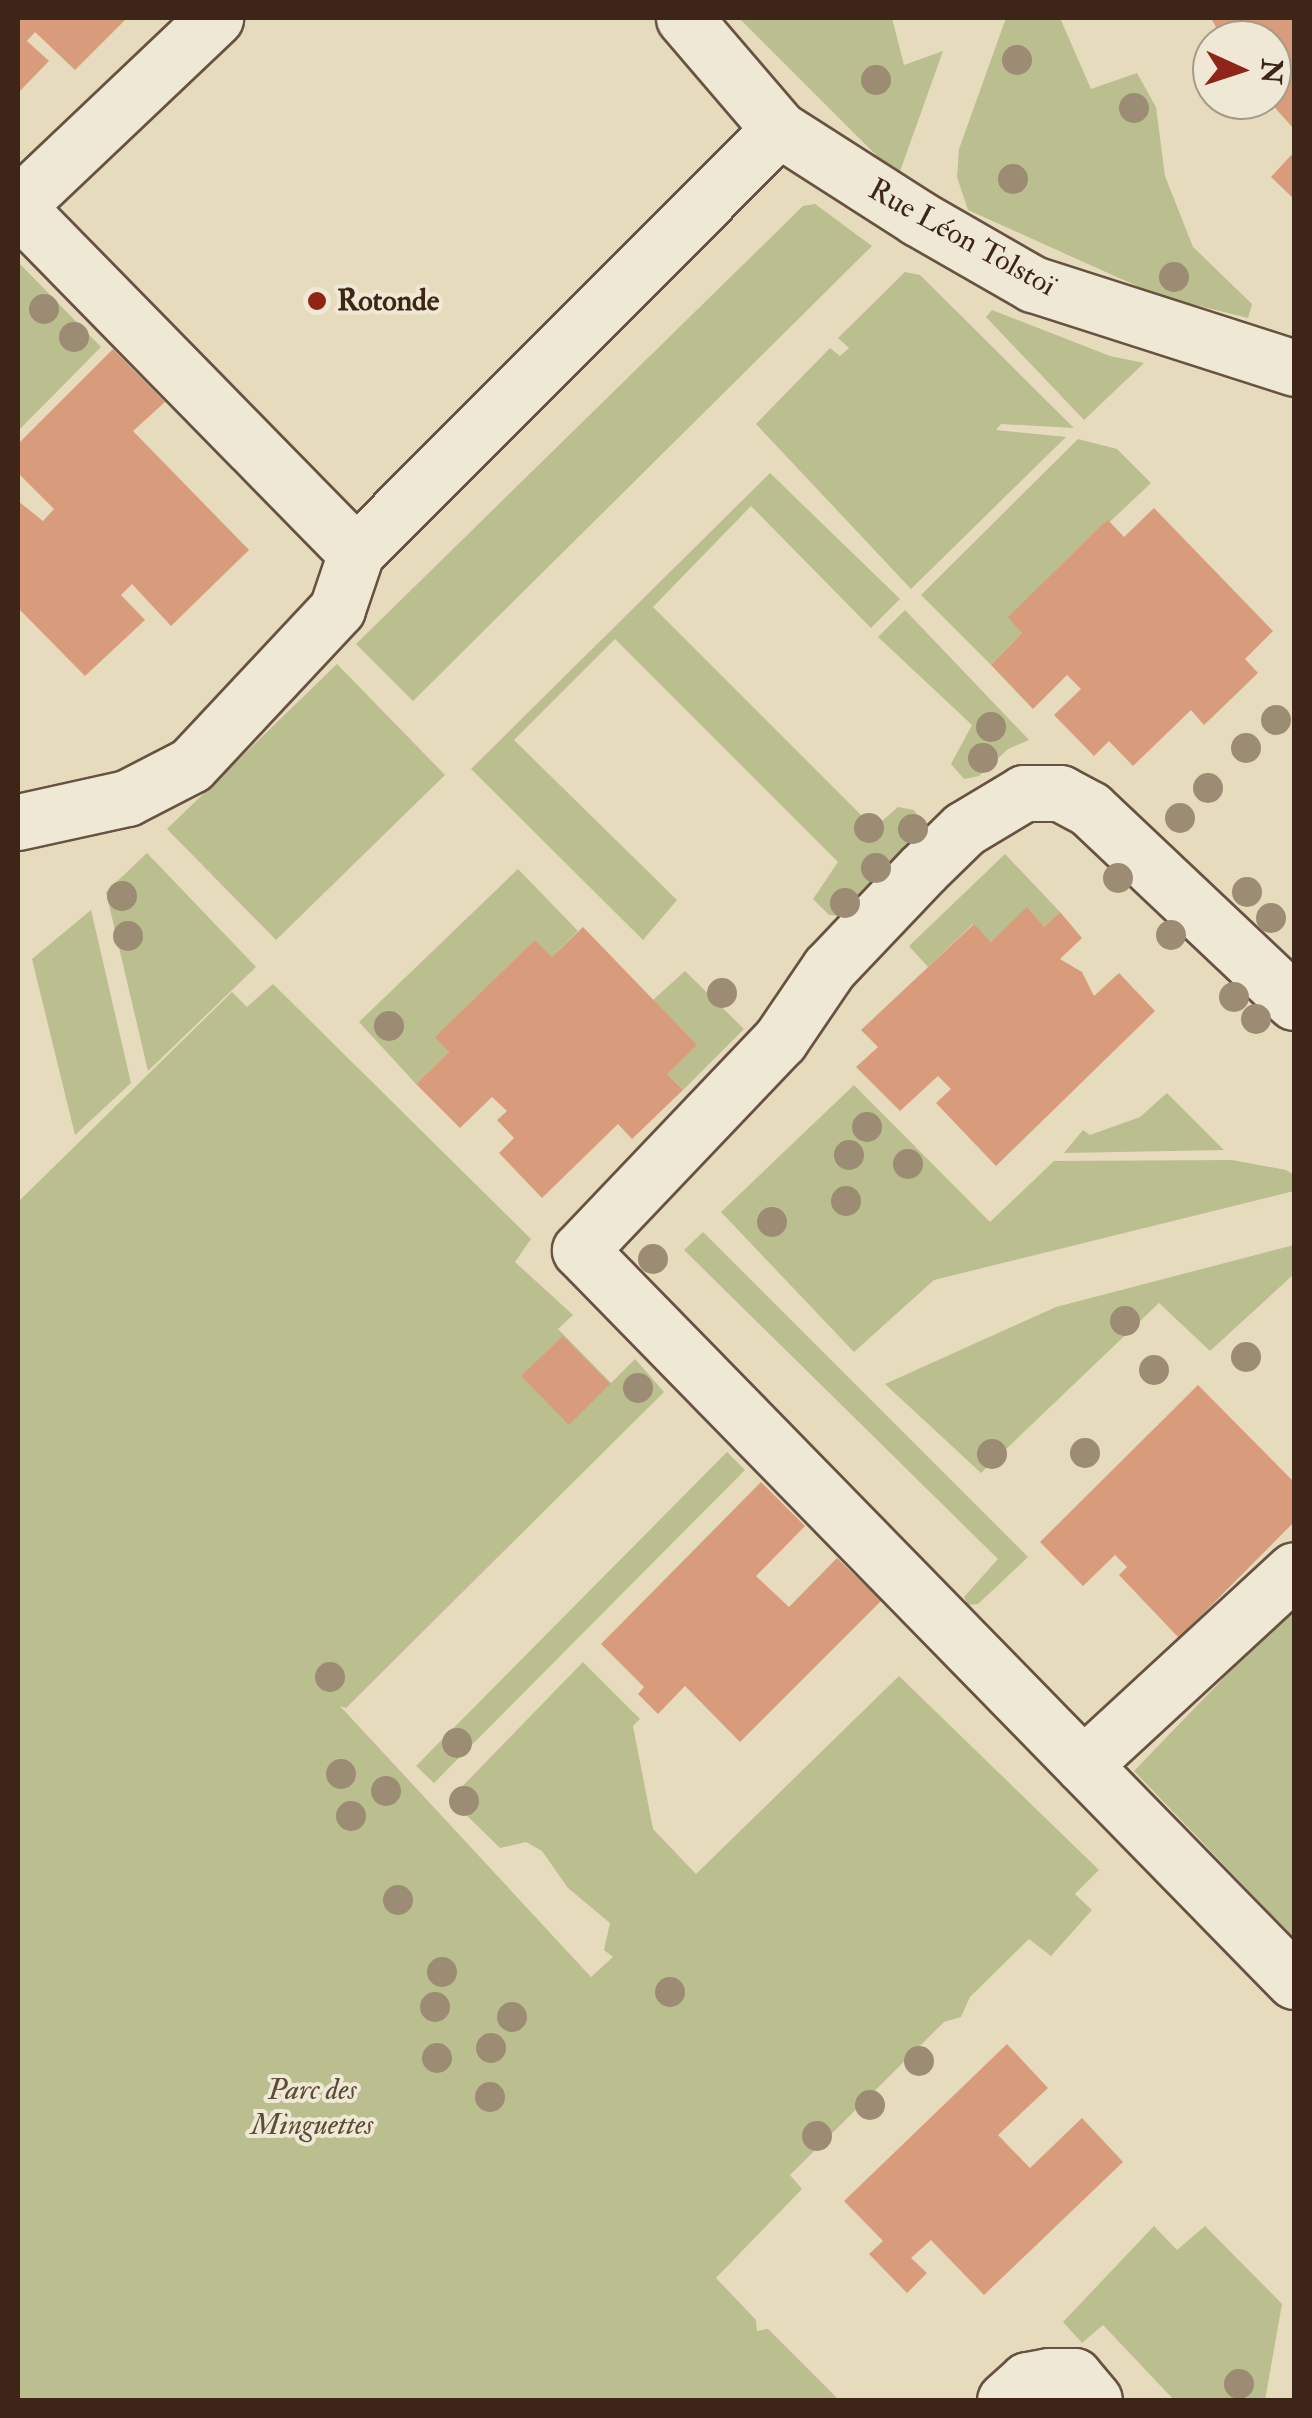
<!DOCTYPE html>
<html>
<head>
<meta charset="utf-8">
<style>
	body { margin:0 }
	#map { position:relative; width:1312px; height:2418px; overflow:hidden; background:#e7dbbe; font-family:"IM FELL Double Pica",serif }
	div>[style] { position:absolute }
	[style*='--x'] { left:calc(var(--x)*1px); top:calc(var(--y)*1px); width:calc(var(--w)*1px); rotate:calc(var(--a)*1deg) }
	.green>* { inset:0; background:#bbbe8e }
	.building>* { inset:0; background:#d89c7c }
	.roads { filter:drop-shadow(2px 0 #685242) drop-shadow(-2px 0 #685242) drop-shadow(0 2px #685242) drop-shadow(0 -2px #685242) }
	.minor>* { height:55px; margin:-27.5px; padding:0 27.5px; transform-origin:27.5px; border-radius:27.5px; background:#efe8d5 }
	.trees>* { width:30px; height:30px; margin:-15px; border-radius:50%; background:#9b8c73 }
	.dots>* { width:28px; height:28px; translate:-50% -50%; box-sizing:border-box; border:5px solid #efe8d5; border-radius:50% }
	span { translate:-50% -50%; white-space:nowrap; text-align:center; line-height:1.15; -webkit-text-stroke:8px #efe8d5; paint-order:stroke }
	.street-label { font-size:30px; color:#3d2518 }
	.poi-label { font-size:30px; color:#3d2518; font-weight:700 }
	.left { translate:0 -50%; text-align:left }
	.park-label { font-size:30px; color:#5c4b36; font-style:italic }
	.frame { position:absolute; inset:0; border:20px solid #3d2518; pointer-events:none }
	.north { position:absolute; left:1192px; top:20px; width:100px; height:100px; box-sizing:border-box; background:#efe8d5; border:2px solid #a89a89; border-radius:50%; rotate:93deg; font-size:28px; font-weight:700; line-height:40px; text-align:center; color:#3d2518 }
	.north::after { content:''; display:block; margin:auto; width:35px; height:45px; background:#8f2418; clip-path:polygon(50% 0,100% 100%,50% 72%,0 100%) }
</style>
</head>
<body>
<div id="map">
	<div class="green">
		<i style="clip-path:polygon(739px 18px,892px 18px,904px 65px,943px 51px,898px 177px)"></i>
		<i style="clip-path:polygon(1006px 18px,1060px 18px,1091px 89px,1137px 73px,1156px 107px,1165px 176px,1193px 247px,1252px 304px,1248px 318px,1159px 296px,968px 210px,957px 177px,959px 149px)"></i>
		<i style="clip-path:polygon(815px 204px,872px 246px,413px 701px,356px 644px,803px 206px)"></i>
		<i style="clip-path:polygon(18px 262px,101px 347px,18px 431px)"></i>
		<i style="clip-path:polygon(905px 272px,920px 275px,1074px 428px,1001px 424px,996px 430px,1066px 437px,911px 589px,756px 424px,830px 348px,840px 356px,849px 348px,838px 338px)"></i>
		<i style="clip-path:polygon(992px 310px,1110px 356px,1144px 363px,1084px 420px,986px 317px)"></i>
		<i style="clip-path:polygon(1078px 439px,1117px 449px,1151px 483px,1009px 617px,1022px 633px,991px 665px,921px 595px)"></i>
		<i style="clip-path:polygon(770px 473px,900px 599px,871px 628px,751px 506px,653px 607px,874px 828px,898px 807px,914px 810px,922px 823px,919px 835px,841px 916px,829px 915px,813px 899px,838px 862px,615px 639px,514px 740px,677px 900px,643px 940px,471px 769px)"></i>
		<i style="clip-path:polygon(905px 610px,1029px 740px,1008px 749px,979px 776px,964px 779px,951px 764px,972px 725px,878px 637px)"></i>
		<i style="clip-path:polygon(337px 664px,445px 775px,276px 940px,167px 829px)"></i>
		<i style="clip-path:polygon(147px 853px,256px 967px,148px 1071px,106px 892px)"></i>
		<i style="clip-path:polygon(1005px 854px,1060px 912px,1044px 927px,1027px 908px,991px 942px,973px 924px,928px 967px,909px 946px)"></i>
		<i style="clip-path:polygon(518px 869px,578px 931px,552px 957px,536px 941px,436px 1037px,449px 1052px,416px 1084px,359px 1022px)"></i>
		<i style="clip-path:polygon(91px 910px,131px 1083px,75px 1135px,32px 959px)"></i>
		<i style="clip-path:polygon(685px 971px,744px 1029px,683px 1090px,667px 1074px,653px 1000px)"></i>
		<i style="clip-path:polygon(273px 984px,531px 1239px,515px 1262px,573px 1315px,558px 1329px,611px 1383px,635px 1359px,664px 1392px,346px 1708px,340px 1706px,591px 1977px,613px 1957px,604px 1950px,610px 1923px,568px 1888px,542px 1851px,526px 1842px,500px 1848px,450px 1799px,583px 1662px,640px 1719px,633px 1726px,653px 1829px,696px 1874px,899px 1676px,1099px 1870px,1075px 1894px,1092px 1910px,1051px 1956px,1029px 1939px,970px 1997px,961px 2017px,944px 2022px,790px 2175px,802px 2189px,716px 2278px,756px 2320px,757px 2331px,768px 2329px,839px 2400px,18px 2400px,18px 1202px,232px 992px,247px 1007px)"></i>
		<i style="clip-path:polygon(854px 1085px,990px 1222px,1054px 1161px,1232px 1160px,1286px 1170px,1294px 1175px,1294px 1191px,934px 1280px,854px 1352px,721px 1212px)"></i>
		<i style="clip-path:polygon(1167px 1093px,1224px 1150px,1064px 1153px,1083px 1130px,1090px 1135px,1140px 1117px)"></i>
		<i style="clip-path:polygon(703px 1232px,1028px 1557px,978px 1604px,968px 1605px,964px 1597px,998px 1559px,684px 1250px)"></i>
		<i style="clip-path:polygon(1294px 1245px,1294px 1274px,1210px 1351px,1159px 1303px,981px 1473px,885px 1384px,1056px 1307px)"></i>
		<i style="clip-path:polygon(727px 1452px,745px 1470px,434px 1783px,416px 1766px)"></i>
		<i style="clip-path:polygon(1294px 1605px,1294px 1938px,1134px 1771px)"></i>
		<i style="clip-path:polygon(1154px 2226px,1177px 2250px,1205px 2226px,1282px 2304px,1265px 2400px,1174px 2400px,1103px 2325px,1082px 2343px,1063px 2322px)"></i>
	</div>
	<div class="building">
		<i style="clip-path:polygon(18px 18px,127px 18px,75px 70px,35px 32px,27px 41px,49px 61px,18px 93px)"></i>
		<i style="clip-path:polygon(1211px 18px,1294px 18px,1294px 129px,1268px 100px,1272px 40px,1223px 40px)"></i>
		<i style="clip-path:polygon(1294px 152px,1294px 199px,1271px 177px)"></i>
		<i style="clip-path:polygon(113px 349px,165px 402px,133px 431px,249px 550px,171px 626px,132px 584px,121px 595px,145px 620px,85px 676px,18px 608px,18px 501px,43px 521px,54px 509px,18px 473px,18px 444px)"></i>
		<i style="clip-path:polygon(1154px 508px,1273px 631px,1245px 659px,1258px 673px,1204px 725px,1191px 710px,1133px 766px,1109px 741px,1094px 756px,1054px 715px,1081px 689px,1067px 675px,1033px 709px,991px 665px,1022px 633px,1008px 617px,1102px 525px,1108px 520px,1124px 537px)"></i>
		<i style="clip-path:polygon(1027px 907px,1044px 927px,1060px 912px,1082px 938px,1060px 959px,1082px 972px,1094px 996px,1119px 973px,1155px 1011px,996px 1166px,936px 1103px,951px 1089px,938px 1076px,900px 1111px,856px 1067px,878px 1047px,861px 1030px,974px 924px,991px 942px)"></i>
		<i style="clip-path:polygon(583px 927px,697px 1045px,667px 1074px,683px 1090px,632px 1139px,618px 1124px,542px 1198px,499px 1153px,514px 1138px,497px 1120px,507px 1111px,492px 1097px,460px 1128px,416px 1084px,449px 1052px,435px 1037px,535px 940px,552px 957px)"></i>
		<i style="clip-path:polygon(563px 1336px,610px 1384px,569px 1425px,521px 1376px)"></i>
		<i style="clip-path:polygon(1198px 1385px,1294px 1482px,1294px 1522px,1179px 1638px,1119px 1575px,1127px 1567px,1115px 1555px,1083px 1586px,1040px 1542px)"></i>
		<i style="clip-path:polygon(761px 1482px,805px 1526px,756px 1576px,789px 1607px,837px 1558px,881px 1601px,740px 1742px,685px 1686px,658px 1714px,638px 1694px,644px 1687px,601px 1644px)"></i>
		<i style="clip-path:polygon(1007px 2044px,1048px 2088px,998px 2135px,1030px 2168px,1082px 2118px,1123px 2162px,984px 2295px,931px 2240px,911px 2258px,927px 2273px,907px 2293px,869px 2254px,883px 2241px,844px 2201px)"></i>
	</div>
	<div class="roads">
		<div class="minor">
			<i style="--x:684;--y:18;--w:146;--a:49.4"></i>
			<i style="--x:779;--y:129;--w:165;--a:32.6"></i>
			<i style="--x:918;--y:218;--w:133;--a:29.9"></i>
			<i style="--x:1033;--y:284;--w:274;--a:17.8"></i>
			<i style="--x:18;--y:205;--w:272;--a:-43.5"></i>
			<i style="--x:18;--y:208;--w:483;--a:45.6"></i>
			<i style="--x:18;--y:822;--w:112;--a:-12.4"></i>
			<i style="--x:127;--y:798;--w:72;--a:-27.3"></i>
			<i style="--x:191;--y:765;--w:214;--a:-46.9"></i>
			<i style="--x:337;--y:609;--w:59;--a:-71.3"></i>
			<i style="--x:356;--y:553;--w:599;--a:-45.07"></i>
			<i style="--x:1294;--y:1002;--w:281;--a:-136.6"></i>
			<i style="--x:1090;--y:809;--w:34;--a:-152"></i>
			<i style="--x:1060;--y:793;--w:36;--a:180"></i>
			<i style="--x:1024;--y:793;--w:70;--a:149"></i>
			<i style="--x:964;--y:829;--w:57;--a:135.7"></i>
			<i style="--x:923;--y:869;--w:137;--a:133.5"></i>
			<i style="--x:829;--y:968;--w:87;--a:124.2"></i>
			<i style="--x:780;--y:1040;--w:290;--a:133.6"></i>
			<i style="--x:580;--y:1250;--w:1022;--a:45.67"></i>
			<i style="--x:1083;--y:1765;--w:287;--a:-42.7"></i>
			<i style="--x:1005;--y:2400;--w:30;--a:-42"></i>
			<i style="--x:1027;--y:2380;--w:22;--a:-10"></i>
			<i style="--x:1049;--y:2376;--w:25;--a:0"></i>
			<i style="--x:1074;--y:2376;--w:31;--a:50"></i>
		</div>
	</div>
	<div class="trees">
		<i style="left:1017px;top:60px"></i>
		<i style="left:876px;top:80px"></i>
		<i style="left:1134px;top:108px"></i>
		<i style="left:1013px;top:179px"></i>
		<i style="left:1174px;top:277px"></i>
		<i style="left:44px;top:309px"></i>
		<i style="left:74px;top:337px"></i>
		<i style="left:1276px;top:720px"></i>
		<i style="left:991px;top:727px"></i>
		<i style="left:1246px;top:748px"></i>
		<i style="left:983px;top:758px"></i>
		<i style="left:1208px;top:788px"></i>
		<i style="left:1180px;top:818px"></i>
		<i style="left:869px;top:828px"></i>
		<i style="left:913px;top:829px"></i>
		<i style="left:876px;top:868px"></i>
		<i style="left:1118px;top:878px"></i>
		<i style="left:1247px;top:892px"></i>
		<i style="left:122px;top:896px"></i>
		<i style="left:845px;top:903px"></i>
		<i style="left:1271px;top:918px"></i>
		<i style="left:1171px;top:935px"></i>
		<i style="left:128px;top:936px"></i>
		<i style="left:722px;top:993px"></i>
		<i style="left:1234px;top:997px"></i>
		<i style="left:1256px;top:1019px"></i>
		<i style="left:389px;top:1026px"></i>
		<i style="left:867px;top:1127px"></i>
		<i style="left:849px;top:1155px"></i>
		<i style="left:908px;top:1164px"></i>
		<i style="left:846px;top:1201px"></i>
		<i style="left:772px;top:1222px"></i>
		<i style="left:653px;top:1259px"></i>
		<i style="left:1125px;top:1321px"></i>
		<i style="left:1246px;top:1357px"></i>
		<i style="left:1154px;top:1370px"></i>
		<i style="left:638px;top:1388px"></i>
		<i style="left:1085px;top:1453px"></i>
		<i style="left:992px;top:1454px"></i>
		<i style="left:330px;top:1677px"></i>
		<i style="left:457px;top:1743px"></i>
		<i style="left:341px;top:1774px"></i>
		<i style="left:386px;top:1791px"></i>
		<i style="left:464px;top:1801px"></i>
		<i style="left:351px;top:1816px"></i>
		<i style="left:398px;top:1900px"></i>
		<i style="left:442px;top:1972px"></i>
		<i style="left:670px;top:1992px"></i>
		<i style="left:435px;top:2007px"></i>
		<i style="left:512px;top:2017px"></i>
		<i style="left:491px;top:2048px"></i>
		<i style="left:437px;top:2058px"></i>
		<i style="left:919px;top:2061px"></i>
		<i style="left:490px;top:2097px"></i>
		<i style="left:870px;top:2105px"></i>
		<i style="left:817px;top:2136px"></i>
		<i style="left:1239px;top:2384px"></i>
	</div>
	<div class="dots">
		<i style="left:317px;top:301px;background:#8f2418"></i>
	</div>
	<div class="street-label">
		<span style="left:962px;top:238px;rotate:29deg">Rue Léon Tolstoï</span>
	</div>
	<div class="poi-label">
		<span class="left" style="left:337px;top:301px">Rotonde</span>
	</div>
	<div class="park-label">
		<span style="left:312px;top:2107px">Parc des<br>Minguettes</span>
	</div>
	<div class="frame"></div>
	<div class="north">N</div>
</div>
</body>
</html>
